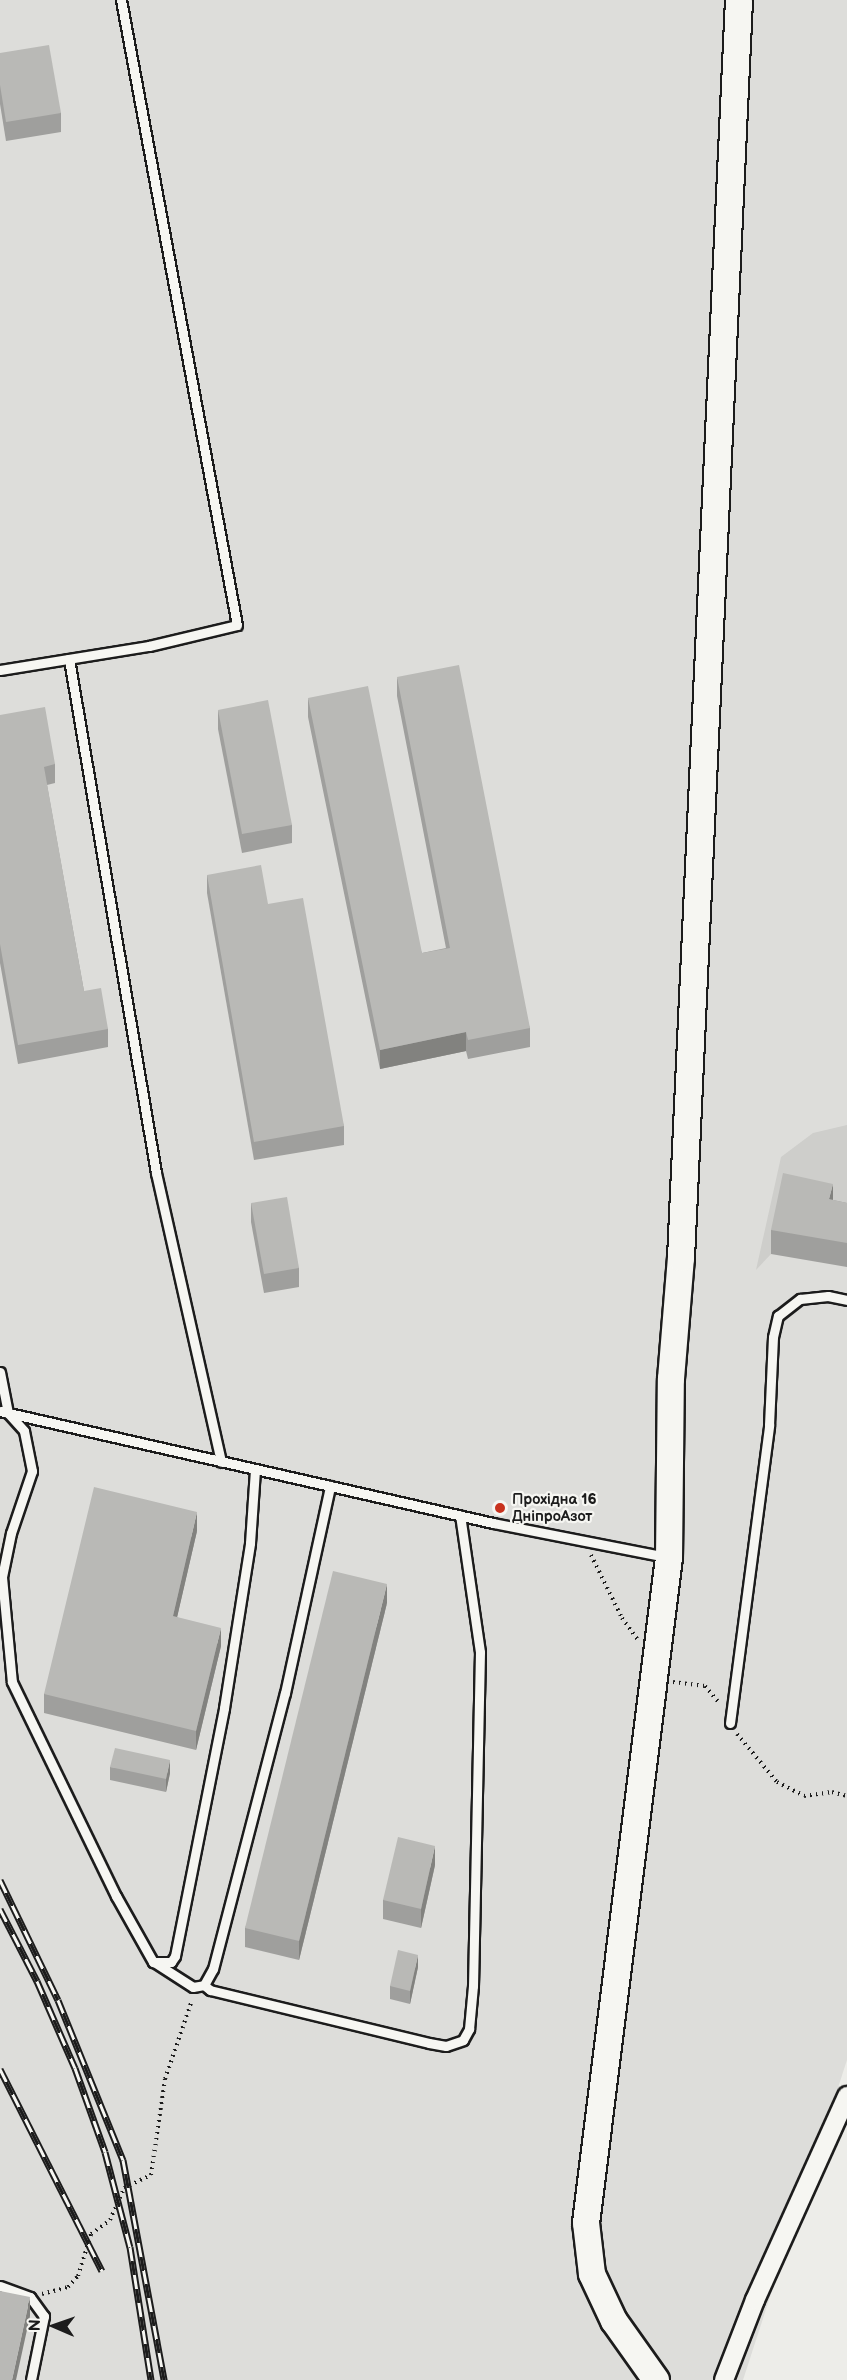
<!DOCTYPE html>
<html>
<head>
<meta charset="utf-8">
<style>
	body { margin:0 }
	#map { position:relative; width:847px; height:2380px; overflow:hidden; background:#edede9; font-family:"Balsamiq Sans",sans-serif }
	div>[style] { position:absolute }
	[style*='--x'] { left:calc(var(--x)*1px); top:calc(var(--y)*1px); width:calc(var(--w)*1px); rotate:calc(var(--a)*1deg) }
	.built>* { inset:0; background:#ddddda }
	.green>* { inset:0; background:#cececb }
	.path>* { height:4px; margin-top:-2px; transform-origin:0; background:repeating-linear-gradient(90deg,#1c1c1c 0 1.5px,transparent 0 6px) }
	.roads { filter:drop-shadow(2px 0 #1c1c1c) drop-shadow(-2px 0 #1c1c1c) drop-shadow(0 2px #1c1c1c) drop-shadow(0 -2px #1c1c1c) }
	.lane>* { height:9px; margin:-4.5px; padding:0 4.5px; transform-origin:4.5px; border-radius:4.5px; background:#f6f6f2 }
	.street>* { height:18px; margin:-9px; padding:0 9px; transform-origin:9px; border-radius:9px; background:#f6f6f2 }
	.secondary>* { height:26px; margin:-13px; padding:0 13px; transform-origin:13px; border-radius:13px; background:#f6f6f2 }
	.rail>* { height:7px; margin-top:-3.5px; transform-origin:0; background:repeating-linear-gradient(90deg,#f6f6f2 0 14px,#1c1c1c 0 28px); box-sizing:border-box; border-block:2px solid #1c1c1c }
	.wall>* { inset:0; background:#9f9f9d }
	.shaded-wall>* { inset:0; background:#82827f }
	.building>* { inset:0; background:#b9b9b6 }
	.dots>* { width:16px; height:16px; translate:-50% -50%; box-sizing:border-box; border:3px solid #f6f6f2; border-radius:50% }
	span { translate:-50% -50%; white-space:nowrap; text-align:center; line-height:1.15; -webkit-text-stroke:4.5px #f6f6f2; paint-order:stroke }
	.poi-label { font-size:15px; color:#1c1c1c; font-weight:700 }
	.left { translate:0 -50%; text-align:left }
	.north { position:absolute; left:24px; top:2296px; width:60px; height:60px; -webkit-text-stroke:4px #f6f6f2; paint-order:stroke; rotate:272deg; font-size:16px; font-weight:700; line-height:24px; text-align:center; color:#1c1c1c }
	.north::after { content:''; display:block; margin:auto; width:21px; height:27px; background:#1c1c1c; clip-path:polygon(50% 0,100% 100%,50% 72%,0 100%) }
</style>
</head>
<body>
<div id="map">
	<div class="built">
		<i style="clip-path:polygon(0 0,847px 0,847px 2060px,743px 2380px,0 2380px)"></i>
	</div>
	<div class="green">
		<i style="clip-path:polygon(847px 1125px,847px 1228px,771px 1254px,756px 1270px,781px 1157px,813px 1133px)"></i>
	</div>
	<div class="path">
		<i style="--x:591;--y:1555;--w:70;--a:63.8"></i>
		<i style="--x:622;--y:1618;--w:27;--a:54"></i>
		<i style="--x:673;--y:1682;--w:32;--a:7"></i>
		<i style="--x:705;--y:1686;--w:23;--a:50"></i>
		<i style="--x:737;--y:1734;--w:62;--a:50.2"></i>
		<i style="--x:777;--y:1782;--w:30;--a:27"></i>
		<i style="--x:804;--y:1796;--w:28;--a:-8"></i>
		<i style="--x:832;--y:1792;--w:16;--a:15"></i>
		<i style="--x:42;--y:2294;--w:27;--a:-15"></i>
		<i style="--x:68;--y:2287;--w:15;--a:-48"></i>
		<i style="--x:78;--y:2276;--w:44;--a:-72.8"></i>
		<i style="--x:91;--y:2234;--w:24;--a:-36"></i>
		<i style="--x:110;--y:2220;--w:35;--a:-66"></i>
		<i style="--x:124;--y:2188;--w:30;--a:-26"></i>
		<i style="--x:151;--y:2175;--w:97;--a:-81.7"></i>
		<i style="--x:165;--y:2079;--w:83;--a:-71.1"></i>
	</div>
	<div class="roads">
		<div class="lane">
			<i style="--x:69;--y:659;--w:521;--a:80.39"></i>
			<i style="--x:156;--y:1173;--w:296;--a:77.3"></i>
			<i style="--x:0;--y:670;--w:151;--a:-9.2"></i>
			<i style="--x:149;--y:646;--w:90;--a:-13.4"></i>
			<i style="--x:237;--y:625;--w:636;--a:-100.51"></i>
			<i style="--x:0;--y:1372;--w:42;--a:79"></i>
			<i style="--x:8;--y:1413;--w:24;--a:48"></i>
			<i style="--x:24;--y:1431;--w:41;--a:78.7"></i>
			<i style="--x:32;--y:1471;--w:65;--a:108.7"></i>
			<i style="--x:11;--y:1533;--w:45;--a:101.6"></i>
			<i style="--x:2;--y:1577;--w:105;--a:84.6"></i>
			<i style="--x:12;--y:1682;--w:238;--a:64.1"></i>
			<i style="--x:116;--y:1896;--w:76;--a:60.7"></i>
			<i style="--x:153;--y:1962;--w:18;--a:0"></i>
			<i style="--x:171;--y:1962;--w:7;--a:-56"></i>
			<i style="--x:175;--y:1956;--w:253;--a:-78.8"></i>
			<i style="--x:224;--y:1708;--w:167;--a:-81"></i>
			<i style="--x:250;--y:1543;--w:74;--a:-86.1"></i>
			<i style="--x:0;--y:1411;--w:506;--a:12.8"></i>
			<i style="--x:493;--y:1523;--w:176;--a:11.1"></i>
			<i style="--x:730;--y:1723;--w:301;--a:-82.5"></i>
			<i style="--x:769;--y:1425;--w:88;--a:-87.4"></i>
			<i style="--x:773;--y:1337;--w:22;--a:-77"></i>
			<i style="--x:778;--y:1316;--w:28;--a:-38"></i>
			<i style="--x:800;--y:1299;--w:28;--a:-6"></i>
			<i style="--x:828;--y:1296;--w:19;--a:12"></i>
			<i style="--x:154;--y:1962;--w:46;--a:32.7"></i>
			<i style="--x:193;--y:1987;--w:11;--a:-10"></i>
			<i style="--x:204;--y:1985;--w:18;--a:-61"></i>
			<i style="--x:213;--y:1969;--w:285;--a:-75.4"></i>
			<i style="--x:285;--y:1693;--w:212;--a:-77.7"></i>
			<i style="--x:204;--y:1985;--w:8;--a:40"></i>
			<i style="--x:210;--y:1990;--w:225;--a:13.6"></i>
			<i style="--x:429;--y:2043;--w:17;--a:10"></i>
			<i style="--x:446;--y:2046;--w:18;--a:-19"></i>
			<i style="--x:463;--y:2040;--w:13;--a:-61"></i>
			<i style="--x:469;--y:2029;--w:43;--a:-84.7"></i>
			<i style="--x:473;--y:1986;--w:334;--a:-88.8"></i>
			<i style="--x:480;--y:1652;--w:138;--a:-98.3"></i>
			<i style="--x:0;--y:2286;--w:32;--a:20"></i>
			<i style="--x:30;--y:2297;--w:24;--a:54"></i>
			<i style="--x:44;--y:2316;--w:65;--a:101.5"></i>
		</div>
		<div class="street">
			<i style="--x:724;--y:2380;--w:86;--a:-68.8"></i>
			<i style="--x:755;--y:2300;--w:224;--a:-65.7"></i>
		</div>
		<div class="secondary">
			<i style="--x:656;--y:2380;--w:72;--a:-125.4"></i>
			<i style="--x:614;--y:2321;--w:52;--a:-115.1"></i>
			<i style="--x:592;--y:2274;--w:51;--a:-96.7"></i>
			<i style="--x:586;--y:2223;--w:670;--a:-82.89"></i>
			<i style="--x:669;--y:1558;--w:179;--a:-89.4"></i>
			<i style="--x:671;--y:1379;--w:121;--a:-85.3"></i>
			<i style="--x:681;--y:1258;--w:1259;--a:-87.36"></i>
		</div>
	</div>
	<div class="rail">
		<i style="--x:0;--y:1880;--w:133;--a:64.2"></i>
		<i style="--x:58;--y:2000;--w:173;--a:67.9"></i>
		<i style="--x:123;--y:2160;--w:224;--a:79.4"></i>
		<i style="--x:0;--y:1909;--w:81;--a:62.8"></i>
		<i style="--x:37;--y:1981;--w:95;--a:66.4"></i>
		<i style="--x:75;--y:2068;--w:89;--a:70.3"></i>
		<i style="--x:105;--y:2152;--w:98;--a:75.3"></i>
		<i style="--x:130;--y:2247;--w:135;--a:81"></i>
		<i style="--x:0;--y:2069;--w:226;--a:63.2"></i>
	</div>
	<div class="wall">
		<i style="clip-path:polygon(0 53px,61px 113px,61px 132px,6px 141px,0 104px)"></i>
		<i style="clip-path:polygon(397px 677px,530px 1028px,530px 1047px,468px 1059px,466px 1051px,380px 1069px,308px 717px,308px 698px,422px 953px,446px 948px,397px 696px)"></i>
		<i style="clip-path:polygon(218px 710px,292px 825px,292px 843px,242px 853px,218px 729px)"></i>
		<i style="clip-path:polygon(0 715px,55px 764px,55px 783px,47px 785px,84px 991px,108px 1029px,108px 1047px,18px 1064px,0 963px)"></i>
		<i style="clip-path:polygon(207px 875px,268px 904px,344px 1126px,344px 1145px,254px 1160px,207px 893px)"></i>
		<i style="clip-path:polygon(833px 1200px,847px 1203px,847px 1267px,771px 1254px,771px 1230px)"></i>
		<i style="clip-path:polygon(251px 1203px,299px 1268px,299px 1287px,264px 1293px,251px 1222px)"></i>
		<i style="clip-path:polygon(197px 1531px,177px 1617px,221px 1646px,196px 1750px,44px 1713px,44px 1694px)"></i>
		<i style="clip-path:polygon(387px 1603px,299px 1960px,245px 1947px,245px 1928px)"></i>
		<i style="clip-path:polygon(110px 1767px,170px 1773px,166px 1792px,110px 1780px)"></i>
		<i style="clip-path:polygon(435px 1865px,421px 1928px,383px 1919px,383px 1900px)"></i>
		<i style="clip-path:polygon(418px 1967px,410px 2004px,390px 1999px,390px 1986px)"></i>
	</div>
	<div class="shaded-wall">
		<i style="clip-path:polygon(466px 1032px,466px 1051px,380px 1069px,380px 1050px)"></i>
		<i style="clip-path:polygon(833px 1184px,833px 1208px,829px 1199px)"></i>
		<i style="clip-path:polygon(197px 1512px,197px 1531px,173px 1635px,173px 1616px)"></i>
		<i style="clip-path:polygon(387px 1584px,387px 1603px,299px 1960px,299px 1941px)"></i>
		<i style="clip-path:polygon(221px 1628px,221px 1646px,196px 1750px,196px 1731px)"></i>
		<i style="clip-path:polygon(170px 1760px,170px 1773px,166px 1792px,166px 1779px)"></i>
		<i style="clip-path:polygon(435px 1846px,435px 1865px,421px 1928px,421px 1909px)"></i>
		<i style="clip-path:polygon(418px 1955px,418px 1967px,410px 2004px,410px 1991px)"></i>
		<i style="clip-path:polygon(30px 2297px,30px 2316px,16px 2380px,12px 2380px)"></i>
	</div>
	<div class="building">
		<i style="clip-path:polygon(49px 45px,61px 113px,6px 122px,0 85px,0 53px)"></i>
		<i style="clip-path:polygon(459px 665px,530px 1028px,468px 1040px,466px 1032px,380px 1050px,308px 698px,368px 686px,422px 953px,450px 948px,397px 677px)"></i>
		<i style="clip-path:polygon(268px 700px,292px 825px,242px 834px,218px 710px)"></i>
		<i style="clip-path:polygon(45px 707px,55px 764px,44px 767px,84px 991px,101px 988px,108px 1029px,18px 1045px,0 944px,0 715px)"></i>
		<i style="clip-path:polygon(261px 865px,268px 904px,303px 898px,344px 1126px,254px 1142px,207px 875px)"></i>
		<i style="clip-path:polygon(783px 1173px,833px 1184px,829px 1199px,847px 1203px,847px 1243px,771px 1230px)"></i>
		<i style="clip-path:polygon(287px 1197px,299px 1268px,264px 1274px,251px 1203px)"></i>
		<i style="clip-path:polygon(94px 1487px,197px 1512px,173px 1616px,221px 1628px,196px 1731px,44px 1694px)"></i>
		<i style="clip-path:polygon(333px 1571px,387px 1584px,299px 1941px,245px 1928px)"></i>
		<i style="clip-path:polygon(115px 1748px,170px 1760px,166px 1779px,110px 1767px)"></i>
		<i style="clip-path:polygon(398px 1837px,435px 1846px,421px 1909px,383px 1900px)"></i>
		<i style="clip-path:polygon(398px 1950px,418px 1955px,410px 1991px,390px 1986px)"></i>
		<i style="clip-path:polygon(0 2291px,30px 2297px,12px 2380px,0 2380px)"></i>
	</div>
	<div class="dots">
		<i style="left:500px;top:1508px;background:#c8321e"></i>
	</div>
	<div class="poi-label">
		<span class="left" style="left:512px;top:1508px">Прохідна 16<br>ДніпроАзот</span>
	</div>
	<div class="north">N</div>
</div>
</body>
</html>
